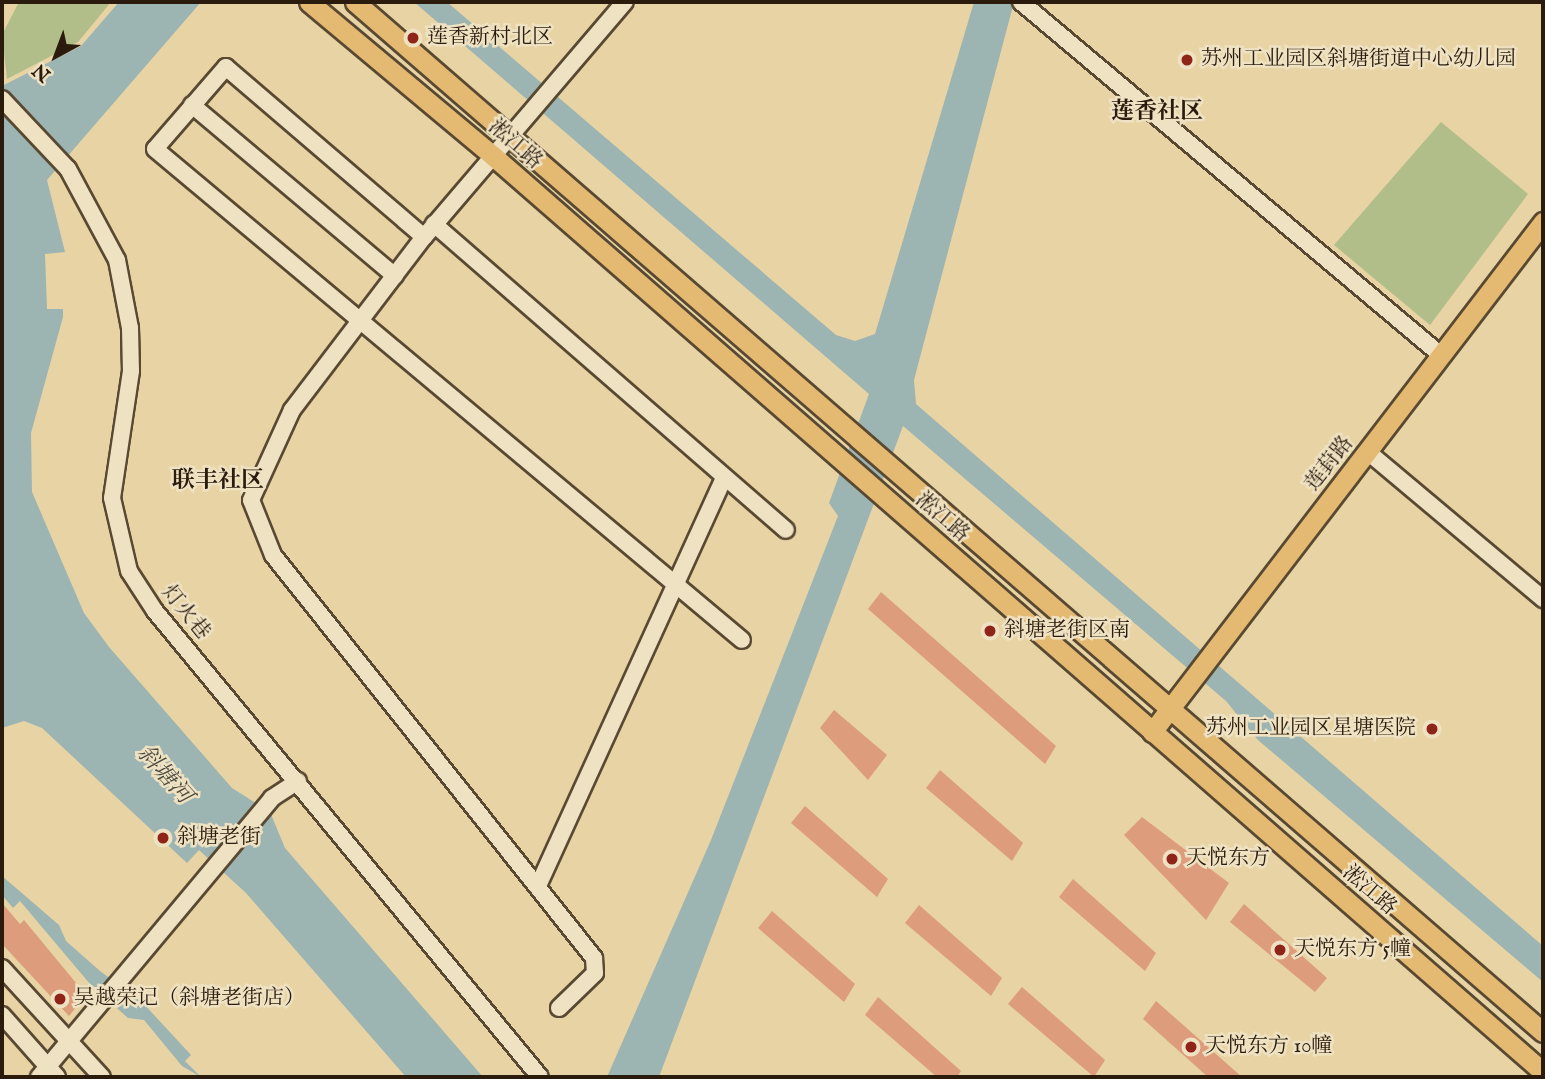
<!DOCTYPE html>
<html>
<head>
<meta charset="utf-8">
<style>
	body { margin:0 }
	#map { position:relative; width:1545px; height:1079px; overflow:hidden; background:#e7d3a3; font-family:"IM FELL English","Noto Serif SC",serif }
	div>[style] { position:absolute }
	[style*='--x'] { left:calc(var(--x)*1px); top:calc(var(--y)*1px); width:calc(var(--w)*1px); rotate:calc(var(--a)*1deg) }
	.green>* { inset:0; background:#b1be89 }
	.water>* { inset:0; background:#9cb5b2 }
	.building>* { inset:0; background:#dd9d7d }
	.roads { filter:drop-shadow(2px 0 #594932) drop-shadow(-2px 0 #594932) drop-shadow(0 2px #594932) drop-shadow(0 -2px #594932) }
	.minor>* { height:16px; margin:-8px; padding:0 8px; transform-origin:8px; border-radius:8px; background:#efe2c3 }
	.major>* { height:19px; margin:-9.5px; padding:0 9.5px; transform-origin:9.5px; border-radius:9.5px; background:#e4ba72 }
	.dots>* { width:19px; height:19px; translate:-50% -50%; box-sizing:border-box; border:4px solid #efe2c3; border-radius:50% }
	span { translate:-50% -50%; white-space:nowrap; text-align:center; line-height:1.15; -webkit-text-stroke:5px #efe2c3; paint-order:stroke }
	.poi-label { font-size:21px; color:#2a1b0d }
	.left { translate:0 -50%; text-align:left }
	.right { translate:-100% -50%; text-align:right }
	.street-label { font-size:21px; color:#2a1b0d }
	.neighbourhood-label { font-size:23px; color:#2a1b0d; font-weight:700 }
	.water-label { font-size:23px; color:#4c493f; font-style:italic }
	.frame { position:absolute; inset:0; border:4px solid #2a1b0d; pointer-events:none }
	.north { position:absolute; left:21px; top:21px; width:70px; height:70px; -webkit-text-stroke:5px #efe2c3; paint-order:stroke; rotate:221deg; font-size:19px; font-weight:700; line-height:28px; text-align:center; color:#2a1b0d }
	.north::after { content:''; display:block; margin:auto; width:24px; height:32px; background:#2a1b0d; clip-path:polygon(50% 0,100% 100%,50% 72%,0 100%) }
</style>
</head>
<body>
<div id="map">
	<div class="green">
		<i style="clip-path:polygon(19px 2px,111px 2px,78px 42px,7px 79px,2px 35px)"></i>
		<i style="clip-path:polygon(1441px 122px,1528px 194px,1430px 325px,1334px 245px)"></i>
	</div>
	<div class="water">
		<i style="clip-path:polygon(119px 2px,201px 2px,47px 180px,65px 252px,45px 254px,47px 309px,63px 309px,63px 317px,31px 433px,32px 492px,84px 613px,109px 647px,232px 788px,270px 812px,285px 848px,483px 1077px,406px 1077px,246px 893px,199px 850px,187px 863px,42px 728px,24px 721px,2px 728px,2px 86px,81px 46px)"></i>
		<i style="clip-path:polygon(414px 2px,447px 2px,836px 335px,855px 341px,875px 334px,974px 2px,1014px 2px,914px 380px,916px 404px,1543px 946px,1543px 982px,1258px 740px,1226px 701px,903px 426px,659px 1077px,607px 1077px,711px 840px,838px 516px,829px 503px,869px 394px)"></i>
		<i style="clip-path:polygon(2px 876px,59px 925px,66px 941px,100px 971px,143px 1003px,191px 1055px,185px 1061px,201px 1077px,182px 1066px,144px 1020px,128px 1018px,90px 984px,20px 901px,13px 908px,2px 895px)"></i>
	</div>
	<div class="building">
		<i style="clip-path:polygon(881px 592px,1056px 746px,1045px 764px,868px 609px)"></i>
		<i style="clip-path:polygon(834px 710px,887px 755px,868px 780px,820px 728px)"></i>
		<i style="clip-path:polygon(940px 770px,1023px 843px,1012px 861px,926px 788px)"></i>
		<i style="clip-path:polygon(805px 806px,888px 879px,877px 897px,791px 823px)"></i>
		<i style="clip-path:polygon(1142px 817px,1229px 883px,1206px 920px,1124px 835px)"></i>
		<i style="clip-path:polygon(1073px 879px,1156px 953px,1145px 971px,1059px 897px)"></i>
		<i style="clip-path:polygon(2px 903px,20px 924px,24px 920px,86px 995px,69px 1016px,2px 944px)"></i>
		<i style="clip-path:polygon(1244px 904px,1327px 978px,1315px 992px,1230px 922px)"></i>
		<i style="clip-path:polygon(919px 905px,1002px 978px,991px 996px,905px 923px)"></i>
		<i style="clip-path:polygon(772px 911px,855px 984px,844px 1002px,758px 928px)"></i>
		<i style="clip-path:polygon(1022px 987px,1105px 1060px,1094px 1077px,1008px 1004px)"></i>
		<i style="clip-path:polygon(878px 997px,961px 1071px,957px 1077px,937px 1077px,865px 1015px)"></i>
		<i style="clip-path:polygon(1156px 1001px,1242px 1077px,1208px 1077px,1143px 1019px)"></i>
	</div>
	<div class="roads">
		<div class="minor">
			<i style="--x:1021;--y:2;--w:550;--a:40.06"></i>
			<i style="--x:2;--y:99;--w:96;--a:46.7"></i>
			<i style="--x:68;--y:169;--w:103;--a:61.7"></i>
			<i style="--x:117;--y:260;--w:69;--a:79.2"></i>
			<i style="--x:130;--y:328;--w:43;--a:88.7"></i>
			<i style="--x:131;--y:371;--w:128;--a:98.5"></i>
			<i style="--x:112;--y:498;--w:75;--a:76.9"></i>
			<i style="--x:129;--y:571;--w:48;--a:57"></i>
			<i style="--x:155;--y:611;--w:604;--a:50.44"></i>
			<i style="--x:192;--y:105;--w:265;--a:40.1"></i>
			<i style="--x:434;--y:224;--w:466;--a:41"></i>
			<i style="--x:424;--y:237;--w:261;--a:-139.4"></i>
			<i style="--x:226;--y:67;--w:108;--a:130.9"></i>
			<i style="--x:155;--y:149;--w:765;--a:39.91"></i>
			<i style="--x:1368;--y:452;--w:229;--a:40"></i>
			<i style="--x:538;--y:886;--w:448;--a:-65.5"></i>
			<i style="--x:2;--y:968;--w:148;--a:47.5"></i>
			<i style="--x:559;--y:1008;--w:50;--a:-44.2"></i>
			<i style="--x:595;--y:973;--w:15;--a:-94"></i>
			<i style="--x:594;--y:958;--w:515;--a:-128.54"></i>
			<i style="--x:273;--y:555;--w:59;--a:-111.8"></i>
			<i style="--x:251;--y:500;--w:99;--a:-65.5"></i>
			<i style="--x:292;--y:410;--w:218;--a:-52.7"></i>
			<i style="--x:424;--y:237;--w:309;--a:-49.5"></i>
			<i style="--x:2;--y:1015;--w:83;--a:48.4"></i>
			<i style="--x:39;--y:1077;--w:363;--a:-50.1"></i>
			<i style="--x:272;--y:798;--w:31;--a:-33"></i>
		</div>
		<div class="major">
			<i style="--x:309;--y:2;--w:239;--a:39.9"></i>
			<i style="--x:492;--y:155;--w:1395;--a:41.1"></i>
			<i style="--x:355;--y:2;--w:1572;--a:40.93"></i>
			<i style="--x:1152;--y:732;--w:643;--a:-52.52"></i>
		</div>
	</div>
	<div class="dots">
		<i style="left:413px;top:38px;background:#8f2418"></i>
		<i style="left:1187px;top:60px;background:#8f2418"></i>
		<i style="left:990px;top:631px;background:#8f2418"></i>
		<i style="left:1432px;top:729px;background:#8f2418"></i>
		<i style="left:163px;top:838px;background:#8f2418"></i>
		<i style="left:1172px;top:859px;background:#8f2418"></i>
		<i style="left:1280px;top:950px;background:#8f2418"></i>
		<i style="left:60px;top:999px;background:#8f2418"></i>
		<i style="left:1191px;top:1047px;background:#8f2418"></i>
	</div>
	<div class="poi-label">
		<span class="left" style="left:427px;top:38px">莲香新村北区</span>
		<span class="left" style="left:1201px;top:60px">苏州工业园区斜塘街道中心幼儿园</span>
		<span class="left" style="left:1004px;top:631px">斜塘老街区南</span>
		<span class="right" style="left:1416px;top:729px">苏州工业园区星塘医院</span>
		<span class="left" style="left:177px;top:838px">斜塘老街</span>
		<span class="left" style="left:1186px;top:859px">天悦东方</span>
		<span class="left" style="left:1294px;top:950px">天悦东方 5幢</span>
		<span class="left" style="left:74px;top:999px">吴越荣记（斜塘老街店）</span>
		<span class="left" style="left:1205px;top:1047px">天悦东方 10幢</span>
	</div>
	<div class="street-label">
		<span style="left:515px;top:145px;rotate:41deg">淞江路</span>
		<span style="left:1330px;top:464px;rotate:-52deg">莲葑路</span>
		<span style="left:942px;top:518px;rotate:41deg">淞江路</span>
		<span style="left:185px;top:613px;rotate:51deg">灯火巷</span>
		<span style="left:1369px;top:891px;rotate:41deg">淞江路</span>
	</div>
	<div class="neighbourhood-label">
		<span style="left:1157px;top:112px">莲香社区</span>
		<span style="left:218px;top:481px">联丰社区</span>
	</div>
	<div class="water-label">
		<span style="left:164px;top:775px;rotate:48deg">斜塘河</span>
	</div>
	<div class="frame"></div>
	<div class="north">N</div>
</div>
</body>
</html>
